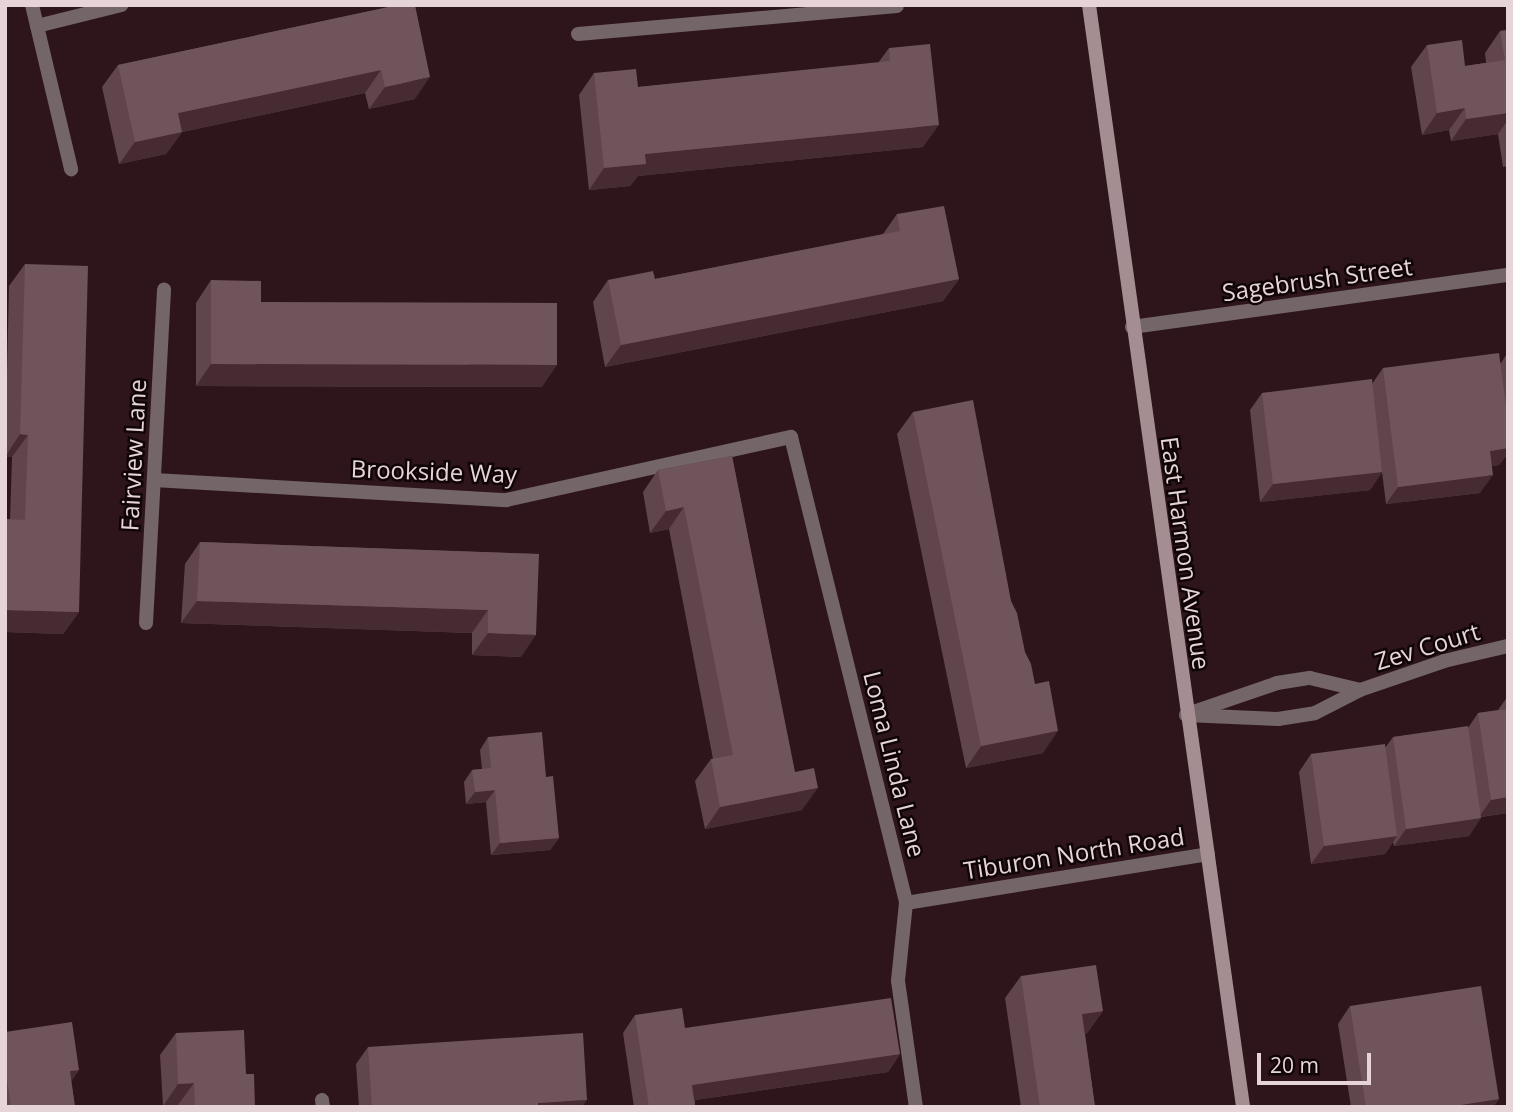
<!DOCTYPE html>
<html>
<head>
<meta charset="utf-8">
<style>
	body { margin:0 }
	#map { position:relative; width:1513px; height:1112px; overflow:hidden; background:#2e151c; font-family:"Open Sans",sans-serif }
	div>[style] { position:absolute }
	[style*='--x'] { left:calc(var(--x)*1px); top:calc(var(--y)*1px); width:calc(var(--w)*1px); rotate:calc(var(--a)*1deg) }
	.street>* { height:14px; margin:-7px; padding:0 7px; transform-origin:7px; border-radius:7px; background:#736568 }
	.secondary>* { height:14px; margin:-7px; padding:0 7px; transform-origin:7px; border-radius:7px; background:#a58e92 }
	.wall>* { inset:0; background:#61454c }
	.shaded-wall>* { inset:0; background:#472b32 }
	.building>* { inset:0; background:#6f545b }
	span { translate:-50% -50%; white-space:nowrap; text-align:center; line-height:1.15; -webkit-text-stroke:5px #0f0507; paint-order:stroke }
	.street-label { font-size:24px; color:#e6d4d8 }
	.frame { position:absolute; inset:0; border:7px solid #e6d4d8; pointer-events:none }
	.scale { position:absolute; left:1257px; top:1053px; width:114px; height:32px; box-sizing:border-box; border:4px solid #e6d4d8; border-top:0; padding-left:9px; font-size:21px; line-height:24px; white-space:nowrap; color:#e6d4d8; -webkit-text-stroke:5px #0f0507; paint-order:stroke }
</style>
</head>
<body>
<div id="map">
	<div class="street">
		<i style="--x:32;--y:5;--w:169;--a:76.6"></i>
		<i style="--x:37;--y:26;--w:87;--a:-14"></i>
		<i style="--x:578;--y:34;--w:320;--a:-5"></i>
		<i style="--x:1132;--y:327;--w:380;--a:-7.9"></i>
		<i style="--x:154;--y:480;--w:353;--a:3.3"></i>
		<i style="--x:506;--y:500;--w:292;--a:-12.5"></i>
		<i style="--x:791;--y:437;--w:480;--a:76.1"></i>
		<i style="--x:906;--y:903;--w:78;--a:95.9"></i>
		<i style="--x:898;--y:981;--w:127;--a:81.9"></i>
		<i style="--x:146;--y:623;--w:334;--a:-86.9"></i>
		<i style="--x:1193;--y:712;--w:89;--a:-19"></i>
		<i style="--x:1277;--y:683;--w:33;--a:-9"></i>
		<i style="--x:1310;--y:678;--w:51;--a:13.5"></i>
		<i style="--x:1186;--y:715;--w:92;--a:2.5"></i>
		<i style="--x:1278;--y:719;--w:37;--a:-9"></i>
		<i style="--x:1315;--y:713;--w:51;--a:-27.1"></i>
		<i style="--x:1360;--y:690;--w:89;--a:-19"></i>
		<i style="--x:1444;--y:661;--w:66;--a:-13.2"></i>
		<i style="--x:906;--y:903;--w:306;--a:-9.2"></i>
		<i style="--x:322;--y:1100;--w:7;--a:82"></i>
	</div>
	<div class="secondary">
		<i style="--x:1089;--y:5;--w:1113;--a:82.04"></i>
	</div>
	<div class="wall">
		<i style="clip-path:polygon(398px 5px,415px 99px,369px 109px,365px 93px,182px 132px,166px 154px,119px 164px,102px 87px,118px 65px)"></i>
		<i style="clip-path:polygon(1508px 30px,1508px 166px,1503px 167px,1498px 134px,1451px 141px,1449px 130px,1422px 135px,1411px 67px,1427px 45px,1465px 66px,1486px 63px,1485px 53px,1500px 31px)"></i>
		<i style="clip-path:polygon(889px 48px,923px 147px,638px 176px,630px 186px,589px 190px,579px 95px,594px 73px,638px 87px,878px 63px)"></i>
		<i style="clip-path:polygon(897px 214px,959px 279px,943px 301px,605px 367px,593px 302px,608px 280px,655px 279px,883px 234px)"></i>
		<i style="clip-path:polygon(25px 264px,79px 612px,63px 634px,5px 632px,5px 519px,10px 520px,12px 457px,5px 457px,9px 286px)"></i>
		<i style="clip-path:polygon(211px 280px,261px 302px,542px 387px,196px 386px,196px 303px)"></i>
		<i style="clip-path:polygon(1508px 352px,1508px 453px,1499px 465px,1492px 466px,1480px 493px,1386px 504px,1382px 472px,1370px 490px,1260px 502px,1250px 410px,1262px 393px,1372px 384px,1383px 368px,1501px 363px)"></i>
		<i style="clip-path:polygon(913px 412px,1011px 601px,1043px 753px,966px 768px,897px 434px)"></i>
		<i style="clip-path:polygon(732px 456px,802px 810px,705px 829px,695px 781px,711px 759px,713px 759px,669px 529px,650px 533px,643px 492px,658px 470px)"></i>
		<i style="clip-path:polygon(200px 542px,539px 554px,521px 657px,472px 655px,472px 633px,181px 623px,185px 564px)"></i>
		<i style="clip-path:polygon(1508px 696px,1508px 813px,1481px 817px,1469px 836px,1394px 846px,1393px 842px,1385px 854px,1311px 864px,1299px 772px,1311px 754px,1385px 748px,1393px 737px,1468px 728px,1478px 713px,1498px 710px)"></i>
		<i style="clip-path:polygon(488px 737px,546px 777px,559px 838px,550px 850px,491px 855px,486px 802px,466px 804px,464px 782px,472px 770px,482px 769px,480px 750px)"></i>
		<i style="clip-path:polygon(1021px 976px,1103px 1011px,1087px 1033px,1085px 1034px,1095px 1107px,1021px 1107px,1005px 998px)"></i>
		<i style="clip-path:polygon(1350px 1006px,1499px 1099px,1493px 1107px,1351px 1107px,1338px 1024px)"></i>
		<i style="clip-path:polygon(635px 1015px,685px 1028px,900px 1054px,888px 1072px,695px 1100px,695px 1107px,634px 1107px,623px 1033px)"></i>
		<i style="clip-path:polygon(5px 1032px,79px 1070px,71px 1081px,75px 1107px,5px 1107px)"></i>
		<i style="clip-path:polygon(176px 1033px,246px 1074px,255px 1107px,178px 1107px,178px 1105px,163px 1106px,160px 1055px)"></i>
		<i style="clip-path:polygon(368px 1047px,582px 1107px,359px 1107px,356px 1064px)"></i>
	</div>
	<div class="shaded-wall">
		<i style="clip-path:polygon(381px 70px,365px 93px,163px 136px,178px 113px)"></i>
		<i style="clip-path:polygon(430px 77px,415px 99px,369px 109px,385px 87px)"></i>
		<i style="clip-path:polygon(1465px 108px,1449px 130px,1422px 135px,1437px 113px)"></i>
		<i style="clip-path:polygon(1508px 113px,1508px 120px,1498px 134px,1451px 141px,1466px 119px)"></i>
		<i style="clip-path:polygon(939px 125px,923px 147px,638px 176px,630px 186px,589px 190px,604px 168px,645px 154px)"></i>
		<i style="clip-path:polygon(182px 132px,166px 154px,119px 164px,135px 142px)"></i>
		<i style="clip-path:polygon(959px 279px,943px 301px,605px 367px,621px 345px)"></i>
		<i style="clip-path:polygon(211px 364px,557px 365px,542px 387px,196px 386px)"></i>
		<i style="clip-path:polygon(20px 434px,28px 435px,12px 457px,5px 457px)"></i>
		<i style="clip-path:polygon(1508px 448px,1508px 453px,1499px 465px,1477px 468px,1490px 451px)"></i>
		<i style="clip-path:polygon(1382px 472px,1370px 490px,1260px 502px,1273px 484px)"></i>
		<i style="clip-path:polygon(1493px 475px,1480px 493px,1386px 504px,1398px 487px)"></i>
		<i style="clip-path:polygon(684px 507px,669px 529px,650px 533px,666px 511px)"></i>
		<i style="clip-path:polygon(197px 601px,488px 610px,472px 633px,181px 623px)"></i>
		<i style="clip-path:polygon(5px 610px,79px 612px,63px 634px,5px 632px)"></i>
		<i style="clip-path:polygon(488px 633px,536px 635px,521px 657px,472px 655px)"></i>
		<i style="clip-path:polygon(1058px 731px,1043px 753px,966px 768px,981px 746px)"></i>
		<i style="clip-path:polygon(818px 788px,802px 810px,705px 829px,720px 807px)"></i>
		<i style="clip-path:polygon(495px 790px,486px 802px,466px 804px,475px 792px)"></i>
		<i style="clip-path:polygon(1508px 797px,1508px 813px,1479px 817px,1491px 800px)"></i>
		<i style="clip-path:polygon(1481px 818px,1469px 836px,1394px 846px,1406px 829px)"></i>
		<i style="clip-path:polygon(1397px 836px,1385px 854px,1311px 864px,1324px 846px)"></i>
		<i style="clip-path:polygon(559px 838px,550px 850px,491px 855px,500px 843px)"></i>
		<i style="clip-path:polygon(1103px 1011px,1087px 1033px,1067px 1036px,1082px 1014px)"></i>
		<i style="clip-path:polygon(900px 1054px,888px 1072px,680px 1102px,692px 1085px)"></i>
		<i style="clip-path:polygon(79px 1070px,63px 1092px,70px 1071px)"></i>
		<i style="clip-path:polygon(194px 1083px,178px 1105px,163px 1106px,178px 1084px)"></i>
		<i style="clip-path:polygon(1499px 1099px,1493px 1107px,1447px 1107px)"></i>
		<i style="clip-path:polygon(587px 1100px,582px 1107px,535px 1107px,538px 1103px)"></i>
	</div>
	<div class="building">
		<i style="clip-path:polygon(398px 5px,415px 5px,430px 77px,385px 87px,381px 70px,178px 113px,182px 132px,135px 142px,118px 65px)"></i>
		<i style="clip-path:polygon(1508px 30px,1508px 113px,1466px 119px,1465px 108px,1437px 113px,1427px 45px,1462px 40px,1465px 66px,1505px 60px,1500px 31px)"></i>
		<i style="clip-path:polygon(930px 44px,939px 125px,645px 154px,646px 164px,604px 168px,594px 73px,636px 69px,638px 87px,890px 61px,889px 48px)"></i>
		<i style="clip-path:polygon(944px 206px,959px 279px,621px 345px,608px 280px,653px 271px,655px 279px,900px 231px,897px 214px)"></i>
		<i style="clip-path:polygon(25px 264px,88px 266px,79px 612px,5px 610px,5px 519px,25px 520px,28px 435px,20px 434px)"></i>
		<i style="clip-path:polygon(211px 280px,261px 281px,261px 302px,557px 303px,557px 365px,211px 364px)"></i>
		<i style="clip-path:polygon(1499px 353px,1508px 421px,1508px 448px,1490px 451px,1493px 475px,1398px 487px,1383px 368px)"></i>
		<i style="clip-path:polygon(1372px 379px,1382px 472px,1273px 484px,1262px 393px)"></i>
		<i style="clip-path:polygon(973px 400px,1011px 601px,1017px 613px,1025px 652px,1031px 664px,1035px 684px,1049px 681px,1058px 731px,981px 746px,913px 412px)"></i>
		<i style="clip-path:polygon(732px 456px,795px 772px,814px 768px,818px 788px,720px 807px,711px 759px,733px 755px,684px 507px,666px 511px,658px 470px)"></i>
		<i style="clip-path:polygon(200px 542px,539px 554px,536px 635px,488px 633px,488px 610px,197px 601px)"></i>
		<i style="clip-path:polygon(1508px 709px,1508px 797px,1491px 800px,1478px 713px)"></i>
		<i style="clip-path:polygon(1468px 726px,1481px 818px,1406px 829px,1393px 737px)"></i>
		<i style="clip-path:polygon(542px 732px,546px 777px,553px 776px,559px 838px,500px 843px,495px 790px,475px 792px,472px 770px,491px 768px,488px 737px)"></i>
		<i style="clip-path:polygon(1385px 744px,1397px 836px,1324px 846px,1311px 754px)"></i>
		<i style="clip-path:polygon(1096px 965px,1103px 1011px,1082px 1014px,1095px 1107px,1040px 1107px,1021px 976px)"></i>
		<i style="clip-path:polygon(1481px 986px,1499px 1099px,1447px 1107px,1366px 1107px,1350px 1006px)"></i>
		<i style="clip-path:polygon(891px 998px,900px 1054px,692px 1085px,695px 1107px,649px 1107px,635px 1015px,682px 1008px,685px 1028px)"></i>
		<i style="clip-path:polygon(72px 1022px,79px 1070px,70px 1071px,75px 1107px,11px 1107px,5px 1065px,5px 1032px)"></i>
		<i style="clip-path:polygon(244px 1030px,246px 1074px,254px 1074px,255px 1107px,195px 1107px,194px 1083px,178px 1084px,176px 1033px)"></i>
		<i style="clip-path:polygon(583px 1033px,587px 1100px,538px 1103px,538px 1107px,500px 1107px,499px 1105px,479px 1107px,372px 1107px,368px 1047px)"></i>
	</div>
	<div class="street-label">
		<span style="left:1317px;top:279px;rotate:-8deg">Sagebrush Street</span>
		<span style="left:133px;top:455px;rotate:-87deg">Fairview Lane</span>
		<span style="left:434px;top:471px;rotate:2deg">Brookside Way</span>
		<span style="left:1186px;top:553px;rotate:82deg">East Harmon Avenue</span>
		<span style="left:1427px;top:646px;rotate:-17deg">Zev Court</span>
		<span style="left:895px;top:764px;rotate:76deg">Loma Linda Lane</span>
		<span style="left:1074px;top:853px;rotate:-9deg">Tiburon North Road</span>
	</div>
	<div class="frame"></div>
	<div class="scale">20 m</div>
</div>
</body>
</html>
